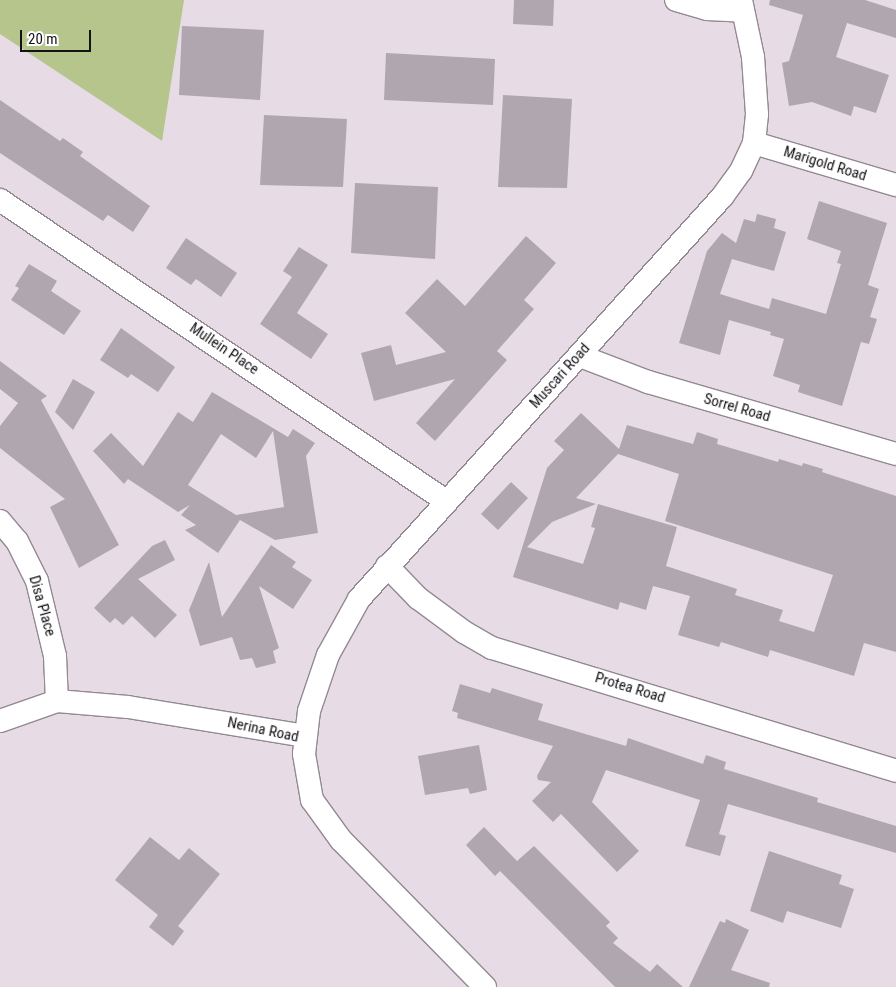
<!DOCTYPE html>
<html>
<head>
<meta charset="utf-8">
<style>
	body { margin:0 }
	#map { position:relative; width:896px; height:987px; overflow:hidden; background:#e7dce6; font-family:"Roboto Condensed",sans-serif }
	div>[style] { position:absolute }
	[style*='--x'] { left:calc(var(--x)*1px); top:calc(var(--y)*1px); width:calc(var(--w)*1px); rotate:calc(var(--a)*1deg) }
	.green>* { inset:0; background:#b6c58c }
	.building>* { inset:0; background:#b0a6b0 }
	.roads { filter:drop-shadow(1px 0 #938993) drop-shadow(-1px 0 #938993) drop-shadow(0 1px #938993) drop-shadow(0 -1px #938993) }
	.street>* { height:22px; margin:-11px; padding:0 11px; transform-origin:11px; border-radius:11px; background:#fff }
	span { translate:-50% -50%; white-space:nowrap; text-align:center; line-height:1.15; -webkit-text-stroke:4.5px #fff; paint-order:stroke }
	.street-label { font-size:15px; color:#151215 }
	.scale { position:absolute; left:20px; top:30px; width:71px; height:22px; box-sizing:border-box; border:2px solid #151215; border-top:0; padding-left:6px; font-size:15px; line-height:18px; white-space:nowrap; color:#151215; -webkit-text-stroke:4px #fff; paint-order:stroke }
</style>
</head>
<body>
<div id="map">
	<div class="green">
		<i style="clip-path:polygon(0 0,184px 0,162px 141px,0 34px)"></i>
	</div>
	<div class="building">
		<i style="clip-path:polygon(514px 0,554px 0,553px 26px,513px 24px)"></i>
		<i style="clip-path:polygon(770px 0,865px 0,896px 10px,896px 38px,847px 23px,836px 57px,889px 75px,876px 113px,854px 106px,851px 116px,812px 102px,789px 106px,782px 63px,789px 61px,803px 15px,769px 5px)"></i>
		<i style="clip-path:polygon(182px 26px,264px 30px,260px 100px,179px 95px)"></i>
		<i style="clip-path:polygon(386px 53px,495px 59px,493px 105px,384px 100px)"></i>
		<i style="clip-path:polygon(503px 95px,572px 99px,567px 188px,498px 187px)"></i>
		<i style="clip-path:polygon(0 100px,60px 141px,63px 138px,83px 152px,80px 156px,150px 206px,133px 232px,108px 215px,103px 221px,0 153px)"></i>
		<i style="clip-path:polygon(264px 115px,347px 119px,343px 187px,260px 185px)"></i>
		<i style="clip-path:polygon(355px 183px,438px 187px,435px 259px,351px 253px)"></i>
		<i style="clip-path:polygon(819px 201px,887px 223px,868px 285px,879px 289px,870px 317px,877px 319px,869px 344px,861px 342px,842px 406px,798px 392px,800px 385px,773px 376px,784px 339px,770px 335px,771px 332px,729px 320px,720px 355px,679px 343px,707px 251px,722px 233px,736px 243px,744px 219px,755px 222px,757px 214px,776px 219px,774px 228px,786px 232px,774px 271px,732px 259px,720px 294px,769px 309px,772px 298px,826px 314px,841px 264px,837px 263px,841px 251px,807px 239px)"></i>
		<i style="clip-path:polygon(526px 236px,556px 263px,524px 300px,534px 309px,497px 351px,507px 360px,435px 441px,416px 423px,455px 379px,374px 401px,361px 353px,391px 345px,396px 365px,446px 352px,405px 313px,437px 279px,465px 306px)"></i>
		<i style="clip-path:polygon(186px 238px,237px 273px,221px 297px,196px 279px,191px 285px,166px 268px)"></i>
		<i style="clip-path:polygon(299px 247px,328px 265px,297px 313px,328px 334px,311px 359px,260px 324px,292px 277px,283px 271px)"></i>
		<i style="clip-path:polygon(29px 264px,57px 281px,51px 291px,81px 311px,64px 335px,11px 300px,19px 288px,15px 286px)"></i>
		<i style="clip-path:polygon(121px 328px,175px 367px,158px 392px,131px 374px,128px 378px,100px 360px)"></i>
		<i style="clip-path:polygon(0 361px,47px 396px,41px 400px,119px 545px,79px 568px,50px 507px,65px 499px,0 448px,0 426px,18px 403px,0 389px)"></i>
		<i style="clip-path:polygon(73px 379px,95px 392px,73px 430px,55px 412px)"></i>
		<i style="clip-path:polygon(evenodd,212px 392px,288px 437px,293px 429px,315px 443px,306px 456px,318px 533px,275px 540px,240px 520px,218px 553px,185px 530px,196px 525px,181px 515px,190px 505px,178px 512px,128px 479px,124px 484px,93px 451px,111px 433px,143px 466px,178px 412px,193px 422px,212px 392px,273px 431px,284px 507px,236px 515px,188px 485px,221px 434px,256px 458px,273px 431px)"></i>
		<i style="clip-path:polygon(evenodd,581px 413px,619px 449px,627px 425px,693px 444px,697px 432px,718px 439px,717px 444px,778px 462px,779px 459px,802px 466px,803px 463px,823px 469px,822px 472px,896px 496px,896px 652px,864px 643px,854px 676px,770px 650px,768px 657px,721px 642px,719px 647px,678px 635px,690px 596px,653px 586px,646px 610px,620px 602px,618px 610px,513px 577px,547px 468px,564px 450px,554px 441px,581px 413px,618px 454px,679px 474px,665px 521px,833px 575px,814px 632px,779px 621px,783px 610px,735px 595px,737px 589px,666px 566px,677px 527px,598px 504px,591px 527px,595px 528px,583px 564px,527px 547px,552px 522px,596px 504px,576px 498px,618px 454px)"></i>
		<i style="clip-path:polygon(511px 482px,528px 498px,498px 530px,481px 514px)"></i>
		<i style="clip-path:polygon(165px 540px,175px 560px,138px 579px,177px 615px,155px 638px,132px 616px,123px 625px,115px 618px,110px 623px,94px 608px,152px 546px)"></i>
		<i style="clip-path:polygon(271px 545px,296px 562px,292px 567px,312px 580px,293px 609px,259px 586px,279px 648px,273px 651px,276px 663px,256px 668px,252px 658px,240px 660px,232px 637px,200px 646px,189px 610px,209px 562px,222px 617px)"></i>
		<i style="clip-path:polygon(460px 684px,490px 693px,492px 688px,543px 704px,538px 720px,626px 746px,628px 738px,703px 764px,706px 755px,726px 762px,724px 769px,818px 798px,817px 802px,896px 826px,896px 853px,728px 804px,719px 834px,726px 836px,720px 856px,685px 846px,700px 800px,606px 770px,592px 802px,639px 851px,617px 872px,561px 814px,553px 822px,532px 801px,551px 782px,538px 780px,537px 776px,553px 746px,457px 718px,458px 713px,452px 711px)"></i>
		<i style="clip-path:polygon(479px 745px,487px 790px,470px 794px,468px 788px,425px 795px,418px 756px)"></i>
		<i style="clip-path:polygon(484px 827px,517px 861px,534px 846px,610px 922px,606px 926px,618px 938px,613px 943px,650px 972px,657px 964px,683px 987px,615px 987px,500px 871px,495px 876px,466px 845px)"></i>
		<i style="clip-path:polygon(150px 837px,179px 860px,189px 848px,220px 874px,178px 926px,184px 931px,173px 946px,149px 927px,158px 915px,115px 880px)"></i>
		<i style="clip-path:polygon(769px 851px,842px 875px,839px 884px,854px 889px,841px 928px,787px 911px,783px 923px,750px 911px)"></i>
		<i style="clip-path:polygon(726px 919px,749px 930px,731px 970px,770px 983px,769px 987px,689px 987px,720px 921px,725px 923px)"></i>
	</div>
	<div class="roads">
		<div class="street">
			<i style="--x:676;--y:0;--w:32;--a:16"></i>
			<i style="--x:707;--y:9;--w:36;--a:3"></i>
			<i style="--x:754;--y:143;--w:148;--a:16.5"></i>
			<i style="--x:0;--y:200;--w:538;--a:34.01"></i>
			<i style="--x:580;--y:356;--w:73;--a:20.9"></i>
			<i style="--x:648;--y:382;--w:258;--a:16.2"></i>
			<i style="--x:0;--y:521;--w:26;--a:50"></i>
			<i style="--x:17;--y:541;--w:45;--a:63.4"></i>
			<i style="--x:37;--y:581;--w:77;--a:76.5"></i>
			<i style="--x:55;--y:656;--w:45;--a:87.5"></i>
			<i style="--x:387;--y:566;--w:45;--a:45.9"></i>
			<i style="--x:418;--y:598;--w:57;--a:36.5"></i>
			<i style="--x:464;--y:632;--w:32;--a:30"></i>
			<i style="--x:492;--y:648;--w:422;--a:16.9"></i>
			<i style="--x:0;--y:721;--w:60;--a:-19.3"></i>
			<i style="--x:57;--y:701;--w:71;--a:4.8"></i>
			<i style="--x:128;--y:707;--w:179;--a:9.3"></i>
			<i style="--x:485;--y:987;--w:206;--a:-134.4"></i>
			<i style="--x:341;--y:840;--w:49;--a:-125.9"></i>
			<i style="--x:312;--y:800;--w:47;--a:-99.9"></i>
			<i style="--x:304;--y:754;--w:43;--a:-83.4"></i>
			<i style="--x:309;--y:711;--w:59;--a:-71.3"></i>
			<i style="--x:328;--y:655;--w:64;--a:-61"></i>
			<i style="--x:359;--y:599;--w:542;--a:-47.92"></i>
			<i style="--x:722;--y:197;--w:32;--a:-54"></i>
			<i style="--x:741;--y:171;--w:31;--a:-65"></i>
			<i style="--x:754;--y:143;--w:29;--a:-84"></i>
			<i style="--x:757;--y:114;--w:57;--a:-94"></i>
			<i style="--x:753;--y:57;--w:58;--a:-101.9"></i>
		</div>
	</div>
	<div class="street-label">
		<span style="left:825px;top:164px;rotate:17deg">Marigold Road</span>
		<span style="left:224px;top:349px;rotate:34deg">Mullein Place</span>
		<span style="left:560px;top:376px;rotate:-48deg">Muscari Road</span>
		<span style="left:737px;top:408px;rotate:16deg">Sorrel Road</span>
		<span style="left:42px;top:606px;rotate:74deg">Disa Place</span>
		<span style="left:630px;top:688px;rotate:17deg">Protea Road</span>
		<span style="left:263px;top:730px;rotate:12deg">Nerina Road</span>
	</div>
	<div class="scale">20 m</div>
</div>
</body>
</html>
